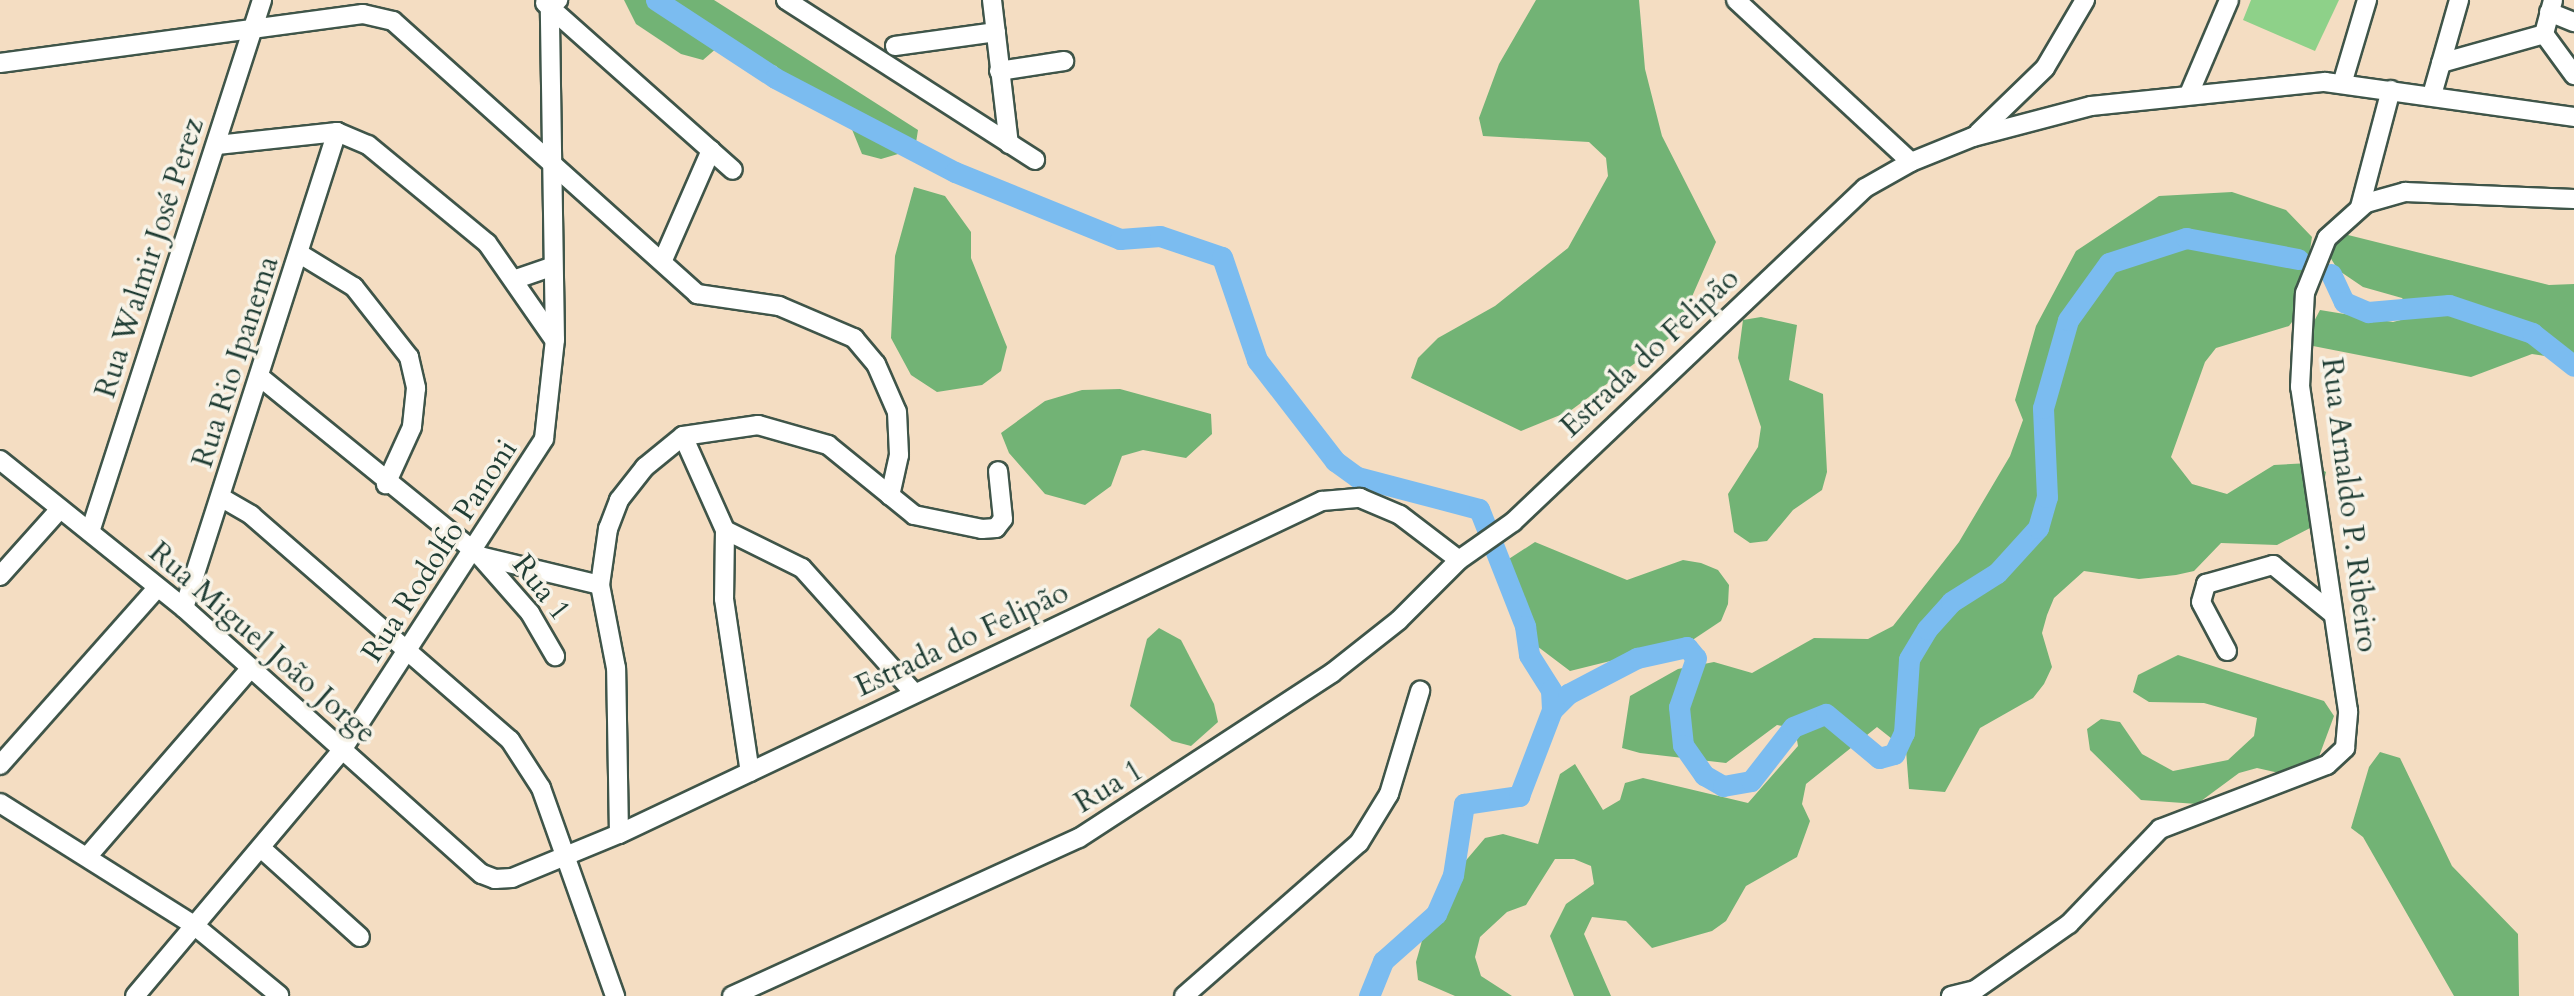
<!DOCTYPE html>
<html>
<head>
<meta charset="utf-8">
<style>
	body { margin:0 }
	#map { position:relative; width:2574px; height:996px; overflow:hidden; background:#f4ddc2; font-family:Cardo,serif }
	div>[style] { position:absolute }
	[style*='--x'] { left:calc(var(--x)*1px); top:calc(var(--y)*1px); width:calc(var(--w)*1px); rotate:calc(var(--a)*1deg) }
	.green>* { inset:0; background:#8ed189 }
	.forest>* { inset:0; background:#72b375 }
	.river>* { height:21px; margin:-10.5px; padding:0 10.5px; transform-origin:10.5px; border-radius:10.5px; background:#7bbcf0 }
	.roads { filter:drop-shadow(2px 0 #3f5549) drop-shadow(-2px 0 #3f5549) drop-shadow(0 2px #3f5549) drop-shadow(0 -2px #3f5549) }
	.minor>* { height:18px; margin:-9px; padding:0 9px; transform-origin:9px; border-radius:9px; background:#fff }
	span { translate:-50% -50%; white-space:nowrap; text-align:center; line-height:1.15; -webkit-text-stroke:7px #f7f3e8; paint-order:stroke }
	.street-label { font-size:30px; color:#1f3d34 }
</style>
</head>
<body>
<div id="map">
	<div class="green">
		<i style="clip-path:polygon(2251px 0,2339px 0,2315px 51px,2243px 20px)"></i>
	</div>
	<div class="forest">
		<i style="clip-path:polygon(624px 0,714px 0,918px 130px,915px 149px,881px 159px,862px 154px,849px 122px,802px 94px,776px 66px,718px 47px,703px 60px,681px 54px,636px 24px)"></i>
		<i style="clip-path:polygon(1536px 0,1639px 0,1645px 69px,1662px 136px,1716px 242px,1676px 333px,1570px 411px,1521px 431px,1411px 378px,1418px 358px,1438px 338px,1495px 306px,1568px 248px,1608px 176px,1606px 158px,1589px 142px,1483px 136px,1479px 118px,1499px 64px)"></i>
		<i style="clip-path:polygon(914px 187px,945px 196px,971px 232px,971px 258px,1007px 347px,1001px 371px,982px 385px,937px 392px,911px 375px,891px 338px,895px 256px)"></i>
		<i style="clip-path:polygon(2232px 192px,2286px 210px,2312px 237px,2301px 310px,2289px 326px,2216px 348px,2205px 362px,2171px 457px,2192px 484px,2227px 494px,2274px 465px,2310px 463px,2326px 472px,2314px 526px,2277px 545px,2221px 543px,2194px 571px,2176px 575px,2139px 579px,2084px 571px,2054px 598px,2047px 615px,2042px 633px,2052px 667px,2044px 684px,2033px 698px,1980px 728px,1945px 792px,1909px 789px,1906px 750px,1877px 727px,1806px 784px,1802px 804px,1810px 821px,1797px 857px,1746px 886px,1726px 921px,1712px 931px,1652px 948px,1626px 921px,1592px 917px,1584px 934px,1611px 996px,1574px 996px,1550px 936px,1566px 904px,1594px 884px,1591px 866px,1574px 859px,1555px 859px,1526px 905px,1507px 912px,1480px 937px,1475px 957px,1481px 976px,1512px 996px,1455px 996px,1418px 980px,1416px 962px,1434px 898px,1485px 838px,1503px 834px,1538px 844px,1560px 774px,1575px 764px,1603px 810px,1620px 800px,1625px 783px,1643px 778px,1748px 803px,1798px 746px,1795px 728px,1777px 725px,1726px 763px,1640px 753px,1622px 748px,1630px 696px,1678px 669px,1714px 662px,1752px 673px,1814px 638px,1868px 639px,1893px 626px,1959px 542px,2010px 456px,2023px 420px,2015px 400px,2036px 326px,2076px 251px,2159px 196px)"></i>
		<i style="clip-path:polygon(2344px 234px,2549px 285px,2574px 284px,2574px 360px,2532px 354px,2471px 377px,2313px 346px,2310px 329px,2320px 310px,2393px 322px,2416px 316px,2402px 298px,2363px 287px,2338px 270px,2322px 244px)"></i>
		<i style="clip-path:polygon(1761px 317px,1797px 325px,1789px 380px,1823px 394px,1827px 472px,1822px 490px,1793px 510px,1767px 541px,1750px 543px,1734px 532px,1728px 494px,1758px 447px,1761px 427px,1738px 358px,1743px 320px)"></i>
		<i style="clip-path:polygon(1120px 389px,1211px 414px,1212px 434px,1186px 458px,1143px 450px,1122px 456px,1111px 486px,1085px 505px,1045px 494px,1009px 453px,1001px 433px,1045px 401px,1082px 390px)"></i>
		<i style="clip-path:polygon(1535px 542px,1627px 580px,1683px 560px,1701px 563px,1718px 570px,1729px 585px,1728px 604px,1721px 621px,1691px 641px,1570px 671px,1525px 637px,1517px 580px,1498px 566px)"></i>
		<i style="clip-path:polygon(1159px 628px,1181px 640px,1214px 704px,1218px 722px,1191px 746px,1172px 741px,1130px 706px,1147px 639px)"></i>
		<i style="clip-path:polygon(2178px 655px,2324px 701px,2334px 716px,2314px 770px,2293px 776px,2257px 768px,2239px 773px,2197px 804px,2141px 800px,2090px 750px,2087px 729px,2101px 719px,2120px 722px,2142px 754px,2173px 771px,2228px 760px,2254px 736px,2257px 718px,2204px 703px,2149px 702px,2133px 692px,2138px 675px)"></i>
		<i style="clip-path:polygon(2380px 752px,2400px 758px,2452px 866px,2518px 934px,2519px 996px,2454px 996px,2363px 837px,2351px 828px,2369px 767px)"></i>
	</div>
	<div class="river">
		<i style="--x:656;--y:0;--w:142;--a:33.2"></i>
		<i style="--x:775;--y:78;--w:203;--a:27.6"></i>
		<i style="--x:955;--y:172;--w:178;--a:22.1"></i>
		<i style="--x:1120;--y:239;--w:40;--a:-4.3"></i>
		<i style="--x:1160;--y:236;--w:65;--a:18.7"></i>
		<i style="--x:1222;--y:257;--w:109;--a:71.2"></i>
		<i style="--x:1257;--y:360;--w:128;--a:52.3"></i>
		<i style="--x:1335;--y:461;--w:27;--a:36"></i>
		<i style="--x:1357;--y:477;--w:126;--a:14.7"></i>
		<i style="--x:1479;--y:509;--w:126;--a:68.5"></i>
		<i style="--x:1525;--y:626;--w:29;--a:82"></i>
		<i style="--x:1529;--y:655;--w:41;--a:57.8"></i>
		<i style="--x:1551;--y:690;--w:20;--a:87"></i>
		<i style="--x:2331;--y:274;--w:31;--a:65"></i>
		<i style="--x:2344;--y:302;--w:26;--a:23"></i>
		<i style="--x:2368;--y:312;--w:81;--a:-4.9"></i>
		<i style="--x:2449;--y:305;--w:88;--a:18.6"></i>
		<i style="--x:2532;--y:333;--w:53;--a:38.2"></i>
		<i style="--x:1369;--y:996;--w:38;--a:-68"></i>
		<i style="--x:1383;--y:961;--w:71;--a:-41.6"></i>
		<i style="--x:1436;--y:914;--w:43;--a:-66.4"></i>
		<i style="--x:1453;--y:875;--w:72;--a:-81.2"></i>
		<i style="--x:1464;--y:804;--w:56;--a:-8.3"></i>
		<i style="--x:1519;--y:796;--w:92;--a:-69"></i>
		<i style="--x:1552;--y:710;--w:23;--a:-45"></i>
		<i style="--x:1568;--y:694;--w:78;--a:-27.6"></i>
		<i style="--x:1637;--y:658;--w:51;--a:-12.4"></i>
		<i style="--x:1687;--y:647;--w:14;--a:51"></i>
		<i style="--x:1696;--y:658;--w:52;--a:109.1"></i>
		<i style="--x:1679;--y:707;--w:38;--a:84"></i>
		<i style="--x:1683;--y:745;--w:37;--a:55"></i>
		<i style="--x:1704;--y:775;--w:22;--a:30"></i>
		<i style="--x:1723;--y:786;--w:28;--a:-10"></i>
		<i style="--x:1751;--y:781;--w:68;--a:-52.1"></i>
		<i style="--x:1793;--y:727;--w:35;--a:-22"></i>
		<i style="--x:1826;--y:714;--w:69;--a:39.7"></i>
		<i style="--x:1879;--y:758;--w:16;--a:-15"></i>
		<i style="--x:1894;--y:754;--w:23;--a:-65"></i>
		<i style="--x:1904;--y:733;--w:74;--a:-86.1"></i>
		<i style="--x:1909;--y:659;--w:35;--a:-59"></i>
		<i style="--x:1927;--y:629;--w:36;--a:-48"></i>
		<i style="--x:1951;--y:602;--w:54;--a:-32.2"></i>
		<i style="--x:1997;--y:573;--w:61;--a:-47.7"></i>
		<i style="--x:2038;--y:528;--w:32;--a:-74"></i>
		<i style="--x:2047;--y:497;--w:89;--a:-92.6"></i>
		<i style="--x:2043;--y:408;--w:91;--a:-74.1"></i>
		<i style="--x:2068;--y:320;--w:70;--a:-54.3"></i>
		<i style="--x:2109;--y:263;--w:81;--a:-18"></i>
		<i style="--x:2186;--y:238;--w:114;--a:10.6"></i>
	</div>
	<div class="roads">
		<div class="minor">
			<i style="--x:786;--y:0;--w:296;--a:32.7"></i>
			<i style="--x:992;--y:0;--w:145;--a:83.3"></i>
			<i style="--x:1736;--y:0;--w:238;--a:42.8"></i>
			<i style="--x:545;--y:3;--w:251;--a:41.6"></i>
			<i style="--x:2549;--y:12;--w:27;--a:22"></i>
			<i style="--x:2544;--y:34;--w:51;--a:53.8"></i>
			<i style="--x:2544;--y:34;--w:35;--a:-75"></i>
			<i style="--x:895;--y:46;--w:102;--a:-7.9"></i>
			<i style="--x:0;--y:63;--w:366;--a:-7.7"></i>
			<i style="--x:363;--y:14;--w:31;--a:13"></i>
			<i style="--x:393;--y:21;--w:409;--a:41.9"></i>
			<i style="--x:697;--y:294;--w:83;--a:8.3"></i>
			<i style="--x:779;--y:306;--w:82;--a:23.1"></i>
			<i style="--x:854;--y:338;--w:34;--a:50"></i>
			<i style="--x:876;--y:364;--w:52;--a:66.4"></i>
			<i style="--x:897;--y:412;--w:43;--a:87.3"></i>
			<i style="--x:899;--y:455;--w:42;--a:102.4"></i>
			<i style="--x:2441;--y:63;--w:107;--a:-15.7"></i>
			<i style="--x:999;--y:71;--w:66;--a:-8.7"></i>
			<i style="--x:2342;--y:84;--w:88;--a:-73.4"></i>
			<i style="--x:2189;--y:94;--w:102;--a:-66.9"></i>
			<i style="--x:2432;--y:95;--w:99;--a:-74.1"></i>
			<i style="--x:1978;--y:133;--w:93;--a:-44.1"></i>
			<i style="--x:2045;--y:68;--w:79;--a:-59.5"></i>
			<i style="--x:217;--y:145;--w:121;--a:-6.2"></i>
			<i style="--x:337;--y:132;--w:34;--a:23"></i>
			<i style="--x:368;--y:145;--w:154;--a:39.5"></i>
			<i style="--x:487;--y:243;--w:116;--a:55.2"></i>
			<i style="--x:2360;--y:207;--w:121;--a:-75.2"></i>
			<i style="--x:300;--y:254;--w:63;--a:31.4"></i>
			<i style="--x:354;--y:287;--w:89;--a:51.8"></i>
			<i style="--x:409;--y:357;--w:32;--a:77"></i>
			<i style="--x:416;--y:388;--w:39;--a:96"></i>
			<i style="--x:412;--y:427;--w:63;--a:114.5"></i>
			<i style="--x:663;--y:260;--w:120;--a:-66.4"></i>
			<i style="--x:516;--y:279;--w:37;--a:-19"></i>
			<i style="--x:260;--y:377;--w:284;--a:39.1"></i>
			<i style="--x:480;--y:556;--w:123;--a:13.6"></i>
			<i style="--x:683;--y:436;--w:103;--a:65.9"></i>
			<i style="--x:725;--y:530;--w:69;--a:90.8"></i>
			<i style="--x:724;--y:599;--w:175;--a:81.5"></i>
			<i style="--x:0;--y:460;--w:236;--a:38.8"></i>
			<i style="--x:184;--y:608;--w:399;--a:41.8"></i>
			<i style="--x:482;--y:874;--w:14;--a:21"></i>
			<i style="--x:495;--y:879;--w:17;--a:-3"></i>
			<i style="--x:512;--y:878;--w:116;--a:-22.4"></i>
			<i style="--x:619;--y:834;--w:778;--a:-25.35"></i>
			<i style="--x:1322;--y:501;--w:38;--a:-5"></i>
			<i style="--x:1360;--y:498;--w:43;--a:23"></i>
			<i style="--x:1400;--y:515;--w:74;--a:37.3"></i>
			<i style="--x:222;--y:498;--w:34;--a:30"></i>
			<i style="--x:251;--y:515;--w:343;--a:41"></i>
			<i style="--x:510;--y:740;--w:57;--a:57.1"></i>
			<i style="--x:541;--y:788;--w:221;--a:70.4"></i>
			<i style="--x:725;--y:530;--w:86;--a:26.3"></i>
			<i style="--x:802;--y:568;--w:168;--a:48.1"></i>
			<i style="--x:90;--y:532;--w:559;--a:-72.08"></i>
			<i style="--x:480;--y:556;--w:76;--a:48.7"></i>
			<i style="--x:530;--y:613;--w:50;--a:59.8"></i>
			<i style="--x:0;--y:576;--w:90;--a:-48.2"></i>
			<i style="--x:184;--y:608;--w:500;--a:-72.2"></i>
			<i style="--x:2227;--y:651;--w:55;--a:-118"></i>
			<i style="--x:2201;--y:602;--w:19;--a:-74"></i>
			<i style="--x:2206;--y:584;--w:70;--a:-15.8"></i>
			<i style="--x:2273;--y:565;--w:77;--a:39.2"></i>
			<i style="--x:0;--y:765;--w:237;--a:-48.4"></i>
			<i style="--x:0;--y:803;--w:231;--a:32.2"></i>
			<i style="--x:195;--y:926;--w:109;--a:39.4"></i>
			<i style="--x:619;--y:834;--w:166;--a:-91"></i>
			<i style="--x:616;--y:668;--w:85;--a:-100.9"></i>
			<i style="--x:600;--y:585;--w:57;--a:-81.9"></i>
			<i style="--x:608;--y:529;--w:31;--a:-69"></i>
			<i style="--x:619;--y:500;--w:42;--a:-51.8"></i>
			<i style="--x:645;--y:467;--w:49;--a:-39.2"></i>
			<i style="--x:683;--y:436;--w:76;--a:-8.3"></i>
			<i style="--x:758;--y:425;--w:73;--a:15.9"></i>
			<i style="--x:828;--y:445;--w:111;--a:39.1"></i>
			<i style="--x:914;--y:515;--w:69;--a:11.6"></i>
			<i style="--x:982;--y:529;--w:14;--a:-4"></i>
			<i style="--x:996;--y:528;--w:11;--a:-52"></i>
			<i style="--x:1003;--y:519;--w:48;--a:-95.9"></i>
			<i style="--x:261;--y:848;--w:133;--a:42"></i>
			<i style="--x:87;--y:857;--w:249;--a:-49.1"></i>
			<i style="--x:135;--y:996;--w:322;--a:-49.9"></i>
			<i style="--x:342;--y:750;--w:371;--a:-57"></i>
			<i style="--x:544;--y:439;--w:100;--a:-83.7"></i>
			<i style="--x:555;--y:340;--w:333;--a:-90.9"></i>
			<i style="--x:550;--y:7;--w:11;--a:-41"></i>
			<i style="--x:732;--y:996;--w:381;--a:-24.5"></i>
			<i style="--x:1079;--y:838;--w:302;--a:-33.1"></i>
			<i style="--x:1332;--y:673;--w:85;--a:-38.3"></i>
			<i style="--x:1399;--y:620;--w:85;--a:-45"></i>
			<i style="--x:1459;--y:560;--w:66;--a:-35.1"></i>
			<i style="--x:1513;--y:522;--w:485;--a:-43.5"></i>
			<i style="--x:1865;--y:188;--w:53;--a:-29.5"></i>
			<i style="--x:1911;--y:162;--w:67;--a:-22"></i>
			<i style="--x:1973;--y:137;--w:122;--a:-14.7"></i>
			<i style="--x:2091;--y:106;--w:235;--a:-5.9"></i>
			<i style="--x:2325;--y:82;--w:251;--a:8"></i>
			<i style="--x:1184;--y:996;--w:232;--a:-41.2"></i>
			<i style="--x:1359;--y:843;--w:57;--a:-58.5"></i>
			<i style="--x:1389;--y:794;--w:108;--a:-73.2"></i>
			<i style="--x:1951;--y:996;--w:25;--a:-14"></i>
			<i style="--x:1975;--y:990;--w:115;--a:-35.1"></i>
			<i style="--x:2069;--y:924;--w:132;--a:-46.2"></i>
			<i style="--x:2160;--y:829;--w:179;--a:-21"></i>
			<i style="--x:2327;--y:765;--w:25;--a:-43"></i>
			<i style="--x:2345;--y:748;--w:37;--a:-85"></i>
			<i style="--x:2348;--y:711;--w:328;--a:-98.4"></i>
			<i style="--x:2300;--y:387;--w:94;--a:-87"></i>
			<i style="--x:2305;--y:293;--w:59;--a:-68.2"></i>
			<i style="--x:2327;--y:238;--w:52;--a:-41.9"></i>
			<i style="--x:2366;--y:203;--w:41;--a:-15.8"></i>
			<i style="--x:2405;--y:192;--w:169;--a:2.4"></i>
		</div>
	</div>
	<div class="street-label">
		<span style="left:150px;top:258px;rotate:-72deg">Rua Walmir José Perez</span>
		<span style="left:1650px;top:353px;rotate:-43deg">Estrada do Felipão</span>
		<span style="left:236px;top:362px;rotate:-72deg">Rua Rio Ipanema</span>
		<span style="left:2349px;top:505px;rotate:83deg">Rua Arnaldo P. Ribeiro</span>
		<span style="left:440px;top:551px;rotate:-57deg">Rua Rodolfo Panoni</span>
		<span style="left:541px;top:588px;rotate:52deg">Rua 1</span>
		<span style="left:962px;top:640px;rotate:-25deg">Estrada do Felipão</span>
		<span style="left:262px;top:643px;rotate:41deg">Rua Miguel João Jorge</span>
		<span style="left:1109px;top:787px;rotate:-31deg">Rua 1</span>
	</div>
</div>
</body>
</html>
